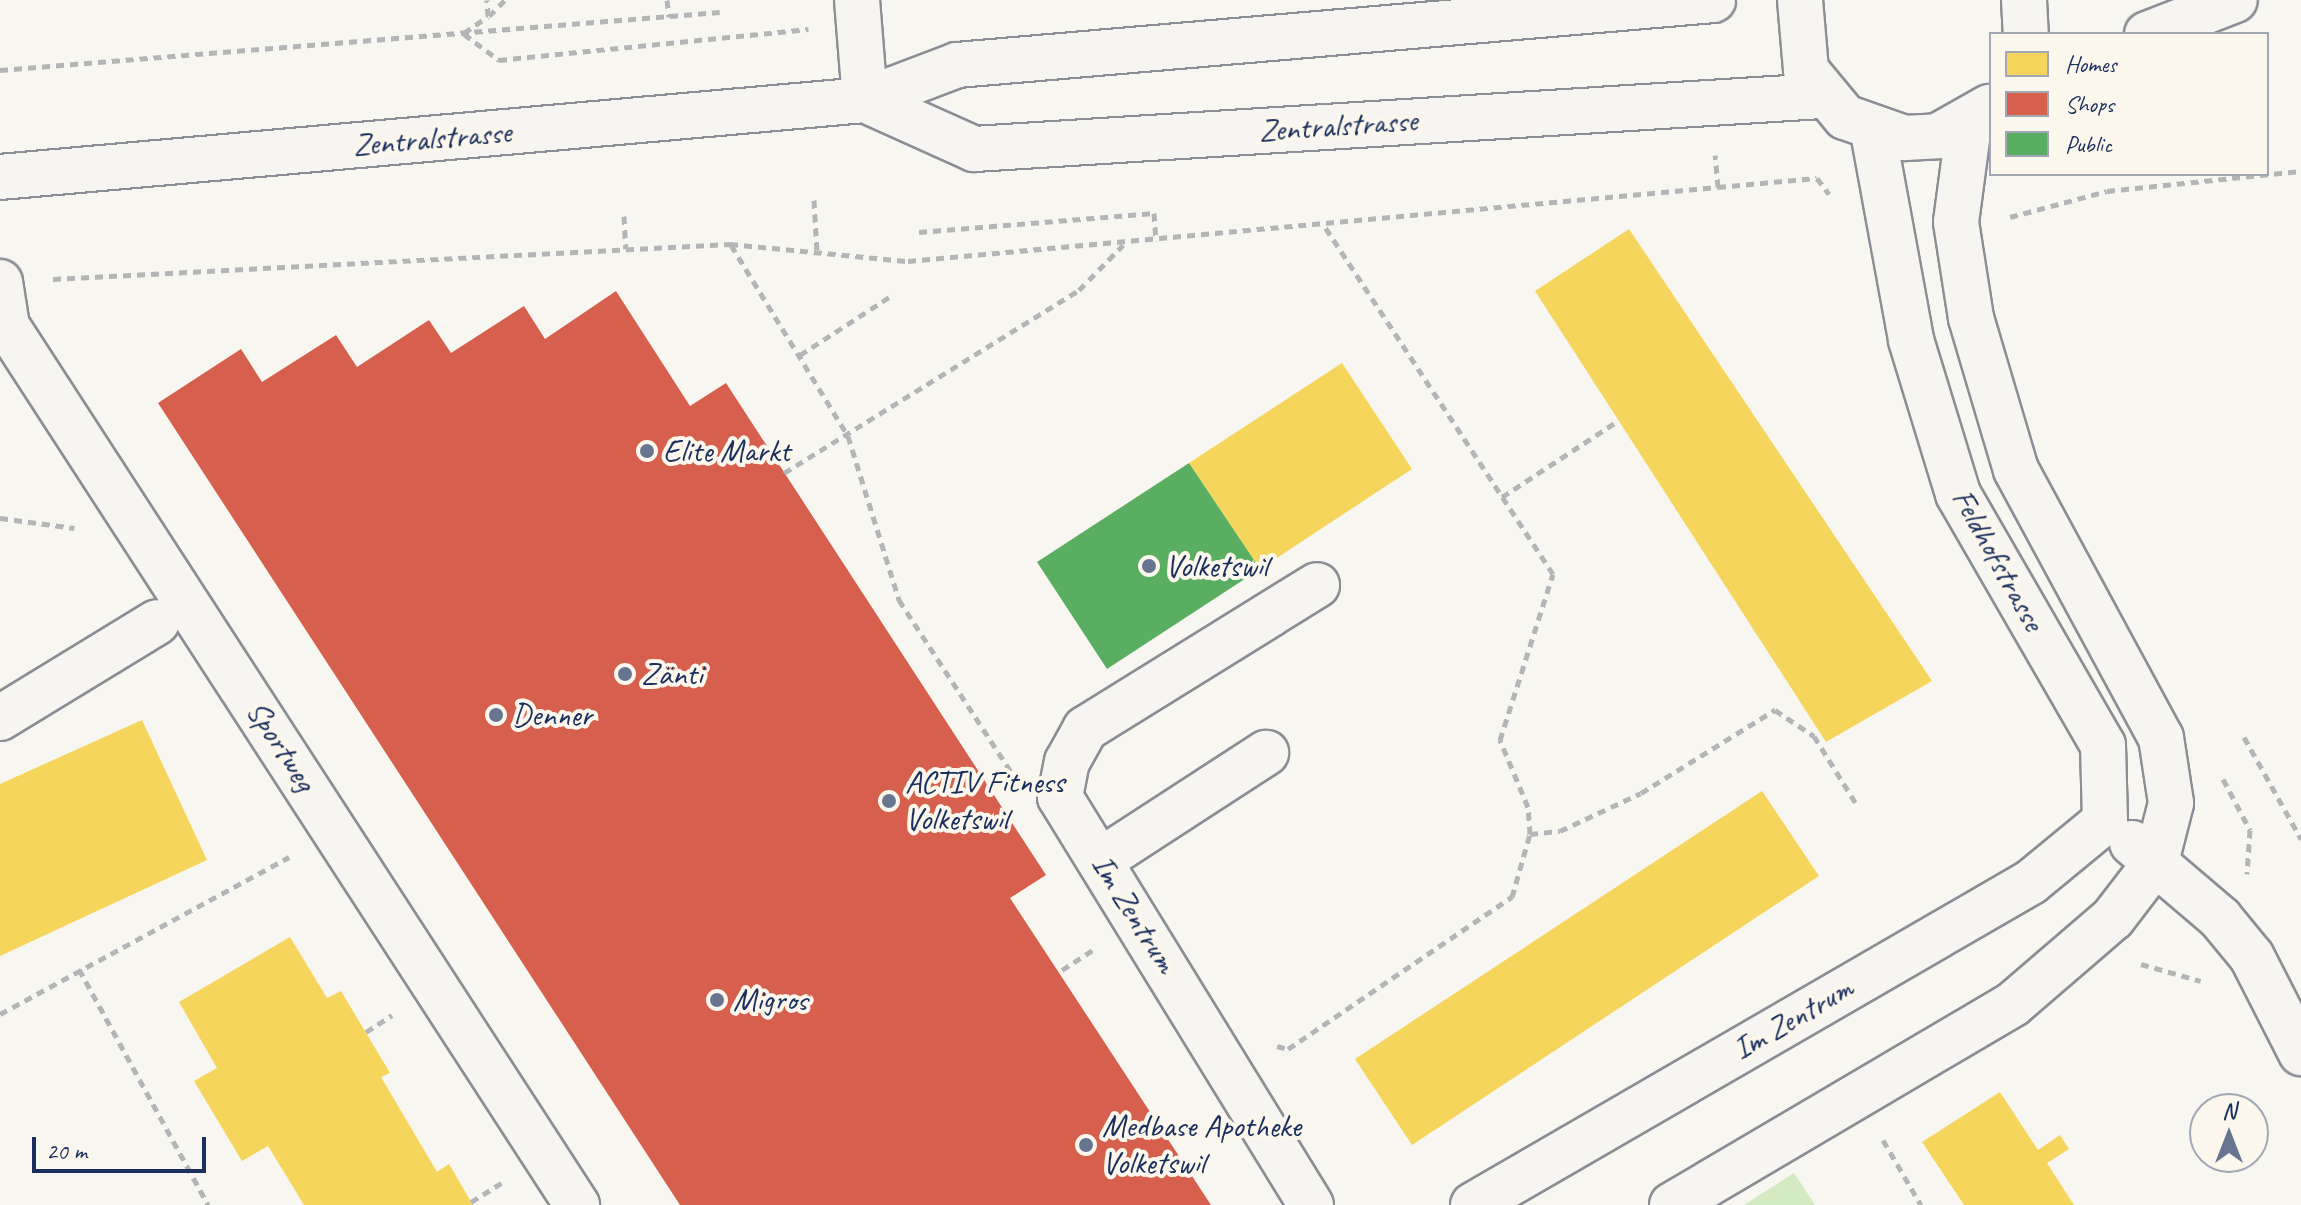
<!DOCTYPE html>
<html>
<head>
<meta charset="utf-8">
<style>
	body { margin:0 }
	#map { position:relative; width:2301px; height:1205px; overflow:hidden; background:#f8f6f0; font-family:Caveat,sans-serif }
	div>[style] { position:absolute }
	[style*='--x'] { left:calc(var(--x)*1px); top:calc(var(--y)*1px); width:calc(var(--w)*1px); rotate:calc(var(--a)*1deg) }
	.green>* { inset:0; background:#d3eac3 }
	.homes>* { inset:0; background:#f6d55c }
	.shops>* { inset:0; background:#d6604d }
	.public>* { inset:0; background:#5aae61 }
	.path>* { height:5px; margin-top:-2.5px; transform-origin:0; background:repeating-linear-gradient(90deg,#b3b5b7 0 8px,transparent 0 14px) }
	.roads { filter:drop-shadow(2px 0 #8b8e94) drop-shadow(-2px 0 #8b8e94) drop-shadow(0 2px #8b8e94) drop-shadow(0 -2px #8b8e94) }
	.minor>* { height:44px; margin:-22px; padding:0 22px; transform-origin:22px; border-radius:22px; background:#f6f5f1 }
	.dots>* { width:22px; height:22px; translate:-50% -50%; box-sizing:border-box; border:4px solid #fbf7ec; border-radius:50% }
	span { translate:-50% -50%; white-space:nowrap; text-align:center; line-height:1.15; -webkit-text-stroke:8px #fbf7ec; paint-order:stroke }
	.street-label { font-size:32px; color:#1b2f5e }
	.poi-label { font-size:32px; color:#1b2f5e }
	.left { translate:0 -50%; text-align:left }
	.legend { position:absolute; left:1989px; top:32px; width:280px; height:144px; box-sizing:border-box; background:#fbf7ec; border:2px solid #a1a7b3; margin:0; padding:10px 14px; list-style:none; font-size:24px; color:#1b2f5e }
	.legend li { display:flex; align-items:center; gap:16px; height:40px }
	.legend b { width:40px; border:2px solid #a1a7b3 }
	.north { position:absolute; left:2189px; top:1093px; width:80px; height:80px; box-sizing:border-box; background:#fbf7ec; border:2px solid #a1a7b3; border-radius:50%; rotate:0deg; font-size:22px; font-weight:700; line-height:32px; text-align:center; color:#1b2f5e }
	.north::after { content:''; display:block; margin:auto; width:28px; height:36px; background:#687591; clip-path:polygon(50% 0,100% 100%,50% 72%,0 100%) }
	.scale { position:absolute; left:32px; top:1137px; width:174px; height:36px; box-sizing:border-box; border:4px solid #1b2f5e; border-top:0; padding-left:10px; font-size:24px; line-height:28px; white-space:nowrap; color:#1b2f5e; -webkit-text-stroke:6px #fbf7ec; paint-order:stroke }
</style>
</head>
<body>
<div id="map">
	<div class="green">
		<i style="clip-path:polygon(1794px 1173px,1815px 1205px,1744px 1205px)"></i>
	</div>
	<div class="homes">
		<i style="clip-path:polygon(1629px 229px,1932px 681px,1826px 742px,1535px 291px)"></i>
		<i style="clip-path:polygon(1342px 363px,1412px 469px,1260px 569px,1189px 463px)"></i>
		<i style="clip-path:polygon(142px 720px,207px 860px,0 956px,0 784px)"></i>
		<i style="clip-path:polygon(1762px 791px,1819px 876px,1412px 1145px,1355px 1059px)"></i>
		<i style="clip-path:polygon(290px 937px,327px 998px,341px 991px,390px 1073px,381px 1077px,437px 1172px,449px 1164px,473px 1205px,304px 1205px,268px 1146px,242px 1161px,194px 1081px,217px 1068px,179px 1002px)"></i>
		<i style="clip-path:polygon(2000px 1092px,2038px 1150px,2060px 1135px,2069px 1149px,2047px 1163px,2074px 1205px,1964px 1205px,1922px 1142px)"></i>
	</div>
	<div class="shops">
		<i style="clip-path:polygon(616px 291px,690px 406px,726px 383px,1046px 875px,1010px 898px,1211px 1205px,680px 1205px,158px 403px,241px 349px,262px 382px,336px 335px,357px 367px,429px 320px,451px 353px,524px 306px,545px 339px)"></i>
	</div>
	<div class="public">
		<i style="clip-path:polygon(1189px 463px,1260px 569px,1107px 669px,1037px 562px)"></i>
	</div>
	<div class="path">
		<i style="--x:667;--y:0;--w:17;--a:83"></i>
		<i style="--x:489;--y:16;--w:23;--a:-45"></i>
		<i style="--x:464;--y:33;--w:29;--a:-35"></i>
		<i style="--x:488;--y:16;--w:16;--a:-94"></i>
		<i style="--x:464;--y:34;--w:44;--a:36.6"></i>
		<i style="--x:499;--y:60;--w:311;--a:-5.7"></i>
		<i style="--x:0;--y:70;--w:722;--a:-4.61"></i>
		<i style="--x:1718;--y:187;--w:99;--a:-5.2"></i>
		<i style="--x:1817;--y:178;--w:20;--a:53"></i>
		<i style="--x:814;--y:200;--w:52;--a:86.7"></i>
		<i style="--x:624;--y:216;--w:33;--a:87"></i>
		<i style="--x:2010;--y:217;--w:100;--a:-15"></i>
		<i style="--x:2107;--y:191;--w:195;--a:-5.9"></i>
		<i style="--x:919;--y:232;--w:236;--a:-4.6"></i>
		<i style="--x:1154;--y:213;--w:28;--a:86"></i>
		<i style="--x:731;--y:245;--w:224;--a:58.5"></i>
		<i style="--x:848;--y:436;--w:172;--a:72.7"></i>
		<i style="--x:899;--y:600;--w:205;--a:56.9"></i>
		<i style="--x:53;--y:279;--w:678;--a:-2.96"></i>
		<i style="--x:730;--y:244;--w:179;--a:5.5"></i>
		<i style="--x:908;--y:261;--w:813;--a:-5.22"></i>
		<i style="--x:1718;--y:187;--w:32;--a:-95"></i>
		<i style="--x:800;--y:355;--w:112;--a:-33"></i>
		<i style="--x:784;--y:473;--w:347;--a:-31.8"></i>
		<i style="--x:1079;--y:290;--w:63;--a:-45.6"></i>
		<i style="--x:1502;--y:497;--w:140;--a:-33.3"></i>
		<i style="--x:0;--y:518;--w:75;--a:7.7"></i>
		<i style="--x:2244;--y:737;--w:117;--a:60.8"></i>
		<i style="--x:2223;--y:779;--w:58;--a:62.1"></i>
		<i style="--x:2250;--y:830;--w:44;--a:93.9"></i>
		<i style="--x:1530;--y:834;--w:30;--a:-6"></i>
		<i style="--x:1560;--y:831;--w:89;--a:-25.1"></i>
		<i style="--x:1641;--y:793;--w:158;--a:-31.8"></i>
		<i style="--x:1775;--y:710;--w:47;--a:33.7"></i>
		<i style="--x:1814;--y:736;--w:81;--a:58.1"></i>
		<i style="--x:2141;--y:964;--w:62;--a:15.8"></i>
		<i style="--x:79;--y:969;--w:269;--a:61.3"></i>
		<i style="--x:1062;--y:970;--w:37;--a:-33"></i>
		<i style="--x:0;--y:1014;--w:329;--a:-28.5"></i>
		<i style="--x:366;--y:1032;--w:31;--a:-33"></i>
		<i style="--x:1277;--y:1046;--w:11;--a:15"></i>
		<i style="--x:1288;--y:1049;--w:271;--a:-34.2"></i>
		<i style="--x:1512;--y:897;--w:66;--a:-74.1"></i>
		<i style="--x:1530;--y:834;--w:27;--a:-94"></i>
		<i style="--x:1528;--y:807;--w:73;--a:-112.7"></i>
		<i style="--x:1500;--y:740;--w:174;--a:-72.3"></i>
		<i style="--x:1553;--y:574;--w:419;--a:-123.3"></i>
		<i style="--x:1883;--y:1140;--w:75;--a:59.7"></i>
		<i style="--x:471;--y:1202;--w:36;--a:-32"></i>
	</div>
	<div class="roads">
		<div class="minor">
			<i style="--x:857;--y:0;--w:100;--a:85.4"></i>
			<i style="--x:1800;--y:0;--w:70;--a:85.1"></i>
			<i style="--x:1806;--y:70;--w:61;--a:50.3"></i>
			<i style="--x:1845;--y:117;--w:64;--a:19.3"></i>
			<i style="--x:1905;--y:138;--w:33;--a:-3"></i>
			<i style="--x:1938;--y:136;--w:59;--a:-29.6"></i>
			<i style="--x:2024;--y:0;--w:34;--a:87"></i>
			<i style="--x:2147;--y:34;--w:94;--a:-21.1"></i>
			<i style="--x:865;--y:100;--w:120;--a:24.2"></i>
			<i style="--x:974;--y:149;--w:850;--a:-3.58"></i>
			<i style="--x:1873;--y:132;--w:211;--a:79.6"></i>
			<i style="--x:1911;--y:340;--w:161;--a:73"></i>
			<i style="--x:1958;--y:494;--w:290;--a:60"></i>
			<i style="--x:2103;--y:745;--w:76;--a:88.5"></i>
			<i style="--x:0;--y:177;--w:868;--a:-5.09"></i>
			<i style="--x:865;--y:100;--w:98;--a:-20.8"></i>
			<i style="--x:957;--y:65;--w:759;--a:-4.91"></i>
			<i style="--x:0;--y:282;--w:45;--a:81"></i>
			<i style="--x:7;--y:326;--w:1048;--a:57.04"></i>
			<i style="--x:0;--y:718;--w:184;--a:-31.4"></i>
			<i style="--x:2132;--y:843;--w:116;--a:40.4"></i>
			<i style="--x:2220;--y:918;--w:50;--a:50.6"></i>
			<i style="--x:2252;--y:957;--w:108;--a:63"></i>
			<i style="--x:1101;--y:860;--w:197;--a:-33"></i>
			<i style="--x:1311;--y:1205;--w:479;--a:-121.6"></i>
			<i style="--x:1060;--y:797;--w:36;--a:-79"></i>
			<i style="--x:1067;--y:762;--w:38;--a:-61"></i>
			<i style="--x:1085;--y:729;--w:273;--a:-31.8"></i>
			<i style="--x:1473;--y:1205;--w:645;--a:-30.06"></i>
			<i style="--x:2031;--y:882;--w:96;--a:-39.5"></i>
			<i style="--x:1672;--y:1205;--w:396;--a:-30.5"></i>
			<i style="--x:2013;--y:1004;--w:132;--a:-40.7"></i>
			<i style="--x:2113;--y:918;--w:71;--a:-52.5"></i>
			<i style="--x:2156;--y:862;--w:61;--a:-75.7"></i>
			<i style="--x:2171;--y:803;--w:66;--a:-98.7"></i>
			<i style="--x:2161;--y:738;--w:305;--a:-118.4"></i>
			<i style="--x:2016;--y:470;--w:159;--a:-106.5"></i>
			<i style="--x:1971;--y:318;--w:97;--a:-98.9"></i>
			<i style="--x:1956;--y:222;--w:99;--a:-82.4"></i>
		</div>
	</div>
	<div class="dots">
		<i style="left:647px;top:451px;background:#687591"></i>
		<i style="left:1149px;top:566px;background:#687591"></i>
		<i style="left:625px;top:674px;background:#687591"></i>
		<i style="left:496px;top:715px;background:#687591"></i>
		<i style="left:889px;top:801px;background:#687591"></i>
		<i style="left:717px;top:1000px;background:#687591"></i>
		<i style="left:1086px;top:1145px;background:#687591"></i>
	</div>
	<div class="street-label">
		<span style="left:1338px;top:126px;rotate:-4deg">Zentralstrasse</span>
		<span style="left:432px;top:139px;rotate:-5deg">Zentralstrasse</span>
		<span style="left:1998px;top:560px;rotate:61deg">Feldhofstrasse</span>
		<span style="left:281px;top:746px;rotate:57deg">Sportweg</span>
		<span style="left:1134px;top:914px;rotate:58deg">Im Zentrum</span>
		<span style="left:1793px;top:1019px;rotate:-30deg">Im Zentrum</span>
	</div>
	<div class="poi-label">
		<span class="left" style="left:663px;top:451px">Elite Markt</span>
		<span class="left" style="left:1165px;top:566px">Volketswil</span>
		<span class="left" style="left:641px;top:674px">Zänti</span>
		<span class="left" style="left:512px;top:715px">Denner</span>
		<span class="left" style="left:905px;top:801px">ACTIV Fitness<br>Volketswil</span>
		<span class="left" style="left:733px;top:1000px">Migros</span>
		<span class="left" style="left:1102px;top:1145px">Medbase Apotheke<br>Volketswil</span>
	</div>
	<ul class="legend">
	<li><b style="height:22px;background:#f6d55c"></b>Homes</li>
	<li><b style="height:22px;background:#d6604d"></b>Shops</li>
	<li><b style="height:22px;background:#5aae61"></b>Public</li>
	</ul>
	<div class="north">N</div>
	<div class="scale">20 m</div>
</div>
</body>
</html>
